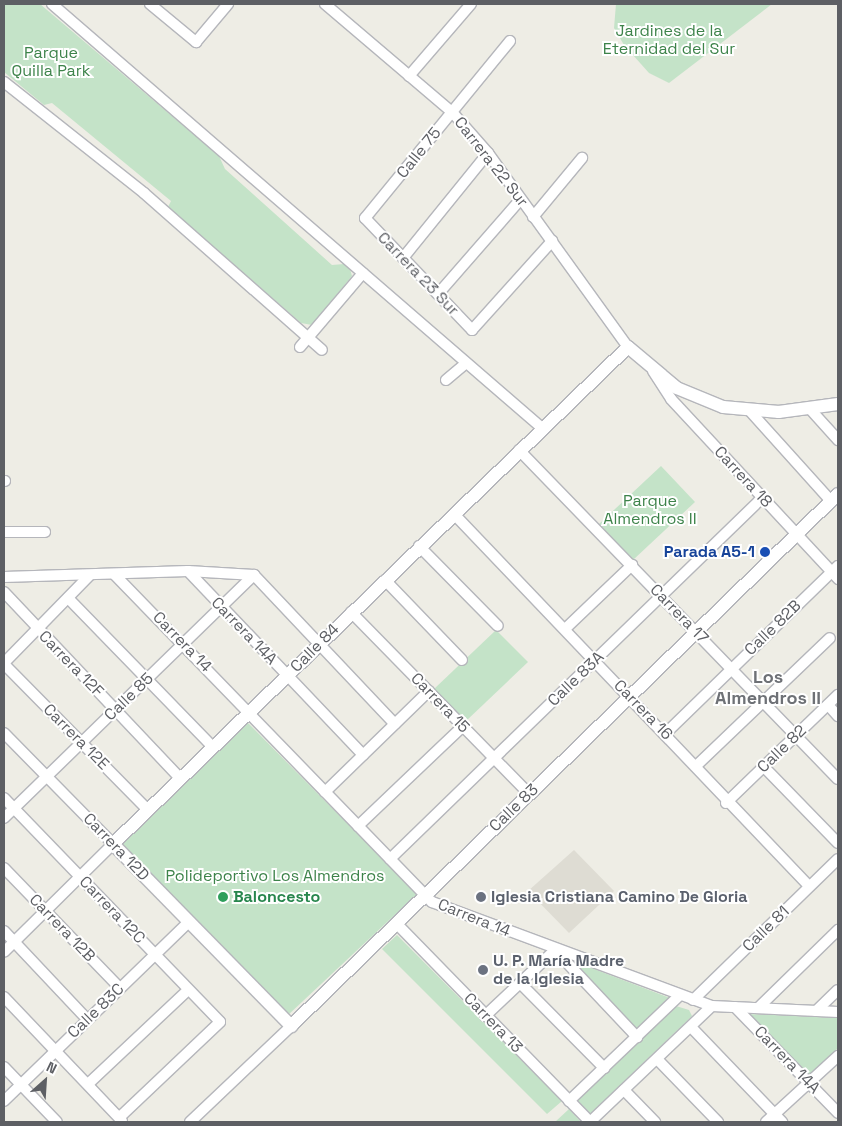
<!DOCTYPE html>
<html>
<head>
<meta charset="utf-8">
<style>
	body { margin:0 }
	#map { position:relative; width:842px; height:1126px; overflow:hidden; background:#eeede5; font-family:"Space Grotesk",sans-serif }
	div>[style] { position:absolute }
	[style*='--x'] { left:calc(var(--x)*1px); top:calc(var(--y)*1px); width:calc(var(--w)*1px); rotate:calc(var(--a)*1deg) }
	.education>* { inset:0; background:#dedcd3 }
	.green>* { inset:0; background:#c4e3c8 }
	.roads { filter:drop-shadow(1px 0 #b5b6bb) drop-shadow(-1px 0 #b5b6bb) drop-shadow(0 1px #b5b6bb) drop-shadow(0 -1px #b5b6bb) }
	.minor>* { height:10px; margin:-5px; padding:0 5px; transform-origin:5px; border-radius:5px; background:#fff }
	.tertiary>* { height:12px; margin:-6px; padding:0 6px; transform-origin:6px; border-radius:6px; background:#fff }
	.dots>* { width:14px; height:14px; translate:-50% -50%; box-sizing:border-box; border:2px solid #fff; border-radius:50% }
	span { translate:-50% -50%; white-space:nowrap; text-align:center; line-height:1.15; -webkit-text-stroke:4px #fff; paint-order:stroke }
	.park-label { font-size:16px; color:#3d834a }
	.street-label { font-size:16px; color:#5d5f64 }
	.transit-label { font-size:16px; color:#164399; font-weight:700 }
	.right { translate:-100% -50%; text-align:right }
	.leisure-label { font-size:16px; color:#27864d; font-weight:700 }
	.left { translate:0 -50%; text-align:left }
	.worship-label { font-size:16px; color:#5b616d; font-weight:700 }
	.neighbourhood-label { font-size:18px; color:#6e7176; font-weight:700 }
	.frame { position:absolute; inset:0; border:5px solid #5d5f64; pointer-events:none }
	.north { position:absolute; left:20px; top:1056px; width:50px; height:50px; -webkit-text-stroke:4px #fff; paint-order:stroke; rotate:26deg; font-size:14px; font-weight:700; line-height:20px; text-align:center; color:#5d5f64 }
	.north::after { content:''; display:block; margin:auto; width:18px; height:22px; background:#5d5f64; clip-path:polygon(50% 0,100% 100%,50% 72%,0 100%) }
</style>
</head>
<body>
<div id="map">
	<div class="education">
		<i style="clip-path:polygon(574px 850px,614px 891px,569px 933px,528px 891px)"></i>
	</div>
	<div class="green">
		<i style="clip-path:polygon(4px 4px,40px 4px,219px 156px,225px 169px,332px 265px,344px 264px,350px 269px,352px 276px,312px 325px,301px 323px,168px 207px,171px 201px,52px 103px,44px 105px,4px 72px)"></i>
		<i style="clip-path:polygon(616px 4px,772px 4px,669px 83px,649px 73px,624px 45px,614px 28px)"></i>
		<i style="clip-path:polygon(661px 466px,695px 502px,633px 560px,599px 524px)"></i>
		<i style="clip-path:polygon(496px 630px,528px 662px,466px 721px,434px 689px)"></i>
		<i style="clip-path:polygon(246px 721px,417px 894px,287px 1016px,120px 843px)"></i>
		<i style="clip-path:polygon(397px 935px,562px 1101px,547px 1114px,382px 949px)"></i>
		<i style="clip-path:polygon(573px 961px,670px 998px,635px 1030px)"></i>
		<i style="clip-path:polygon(676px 1006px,689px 1010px,692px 1016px,589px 1115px,577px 1100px)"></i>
		<i style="clip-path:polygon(748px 1014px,838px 1018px,838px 1048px,808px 1076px)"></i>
		<i style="clip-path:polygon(569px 1109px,581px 1122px,555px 1122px)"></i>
	</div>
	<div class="roads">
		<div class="minor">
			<i style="--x:52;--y:4;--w:648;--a:40.87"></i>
			<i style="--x:150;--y:4;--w:60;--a:39.6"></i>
			<i style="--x:196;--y:42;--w:50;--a:-49.9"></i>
			<i style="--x:325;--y:4;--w:167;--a:40.4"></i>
			<i style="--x:452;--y:112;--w:55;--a:48.7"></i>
			<i style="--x:488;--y:153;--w:239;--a:54.2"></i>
			<i style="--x:510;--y:41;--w:229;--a:129.3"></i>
			<i style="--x:365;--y:218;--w:155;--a:46.3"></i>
			<i style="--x:472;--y:330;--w:120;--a:-48"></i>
			<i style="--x:409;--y:76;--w:95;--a:-49.3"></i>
			<i style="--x:4;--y:82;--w:179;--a:38.4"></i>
			<i style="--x:144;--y:193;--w:237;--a:41.4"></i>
			<i style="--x:533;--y:217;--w:77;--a:-50.3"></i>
			<i style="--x:403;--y:258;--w:135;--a:-51"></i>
			<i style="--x:438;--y:294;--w:125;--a:-48.9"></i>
			<i style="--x:300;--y:347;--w:97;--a:-49.6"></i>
			<i style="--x:653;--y:371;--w:33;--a:57"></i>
			<i style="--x:671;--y:399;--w:246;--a:47.1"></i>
			<i style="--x:446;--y:380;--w:26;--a:-40"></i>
			<i style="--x:810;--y:409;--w:42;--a:47.9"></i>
			<i style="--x:749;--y:410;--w:122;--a:48"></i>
			<i style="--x:519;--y:450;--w:458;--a:45.9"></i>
			<i style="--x:4;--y:481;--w:1;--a:0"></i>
			<i style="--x:454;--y:514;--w:514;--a:46.34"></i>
			<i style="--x:4;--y:532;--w:41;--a:0"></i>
			<i style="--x:419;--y:546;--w:112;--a:45.4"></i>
			<i style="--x:188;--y:571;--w:254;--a:46.4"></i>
			<i style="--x:114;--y:574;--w:457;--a:45.9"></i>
			<i style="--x:432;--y:902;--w:299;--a:20.4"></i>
			<i style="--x:712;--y:1006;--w:126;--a:2.7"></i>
			<i style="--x:254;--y:575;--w:205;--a:46.6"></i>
			<i style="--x:4;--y:577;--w:184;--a:-1.9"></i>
			<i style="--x:188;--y:571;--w:66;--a:3.5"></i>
			<i style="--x:385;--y:580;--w:111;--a:46.1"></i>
			<i style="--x:4;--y:592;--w:257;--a:46.6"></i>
			<i style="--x:68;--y:598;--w:208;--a:45.8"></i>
			<i style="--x:351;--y:612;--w:255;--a:45.6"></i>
			<i style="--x:565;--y:629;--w:93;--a:-43.7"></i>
			<i style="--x:4;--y:663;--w:123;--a:-45.7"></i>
			<i style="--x:4;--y:664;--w:205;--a:45.4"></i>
			<i style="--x:828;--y:705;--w:15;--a:48"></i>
			<i style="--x:4;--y:733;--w:156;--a:45.5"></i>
			<i style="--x:113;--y:844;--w:153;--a:135.3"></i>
			<i style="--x:665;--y:734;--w:241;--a:-44.2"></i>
			<i style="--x:696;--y:766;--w:185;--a:-43.7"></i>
			<i style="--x:764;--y:767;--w:106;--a:45.8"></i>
			<i style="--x:325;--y:792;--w:145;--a:-44.2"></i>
			<i style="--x:4;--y:798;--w:311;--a:46"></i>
			<i style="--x:220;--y:1022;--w:139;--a:136.5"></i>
			<i style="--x:726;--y:803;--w:156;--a:-44"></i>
			<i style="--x:4;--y:818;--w:349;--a:-44.2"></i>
			<i style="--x:358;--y:826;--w:145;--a:-43.6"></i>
			<i style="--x:390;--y:859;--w:518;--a:-44.14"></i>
			<i style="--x:4;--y:868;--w:167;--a:46"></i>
			<i style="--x:397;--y:924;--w:277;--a:45.7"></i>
			<i style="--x:4;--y:931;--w:121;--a:46.7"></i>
			<i style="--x:520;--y:983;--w:120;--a:45.3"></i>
			<i style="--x:4;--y:997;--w:171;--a:46.4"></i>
			<i style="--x:693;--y:1000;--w:202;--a:-44.2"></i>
			<i style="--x:735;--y:1007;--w:148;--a:45.8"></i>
			<i style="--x:758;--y:1008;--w:112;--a:-44.3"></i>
			<i style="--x:816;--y:1011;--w:30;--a:-44"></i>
			<i style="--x:485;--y:1016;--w:96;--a:-43.3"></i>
			<i style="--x:555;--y:950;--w:120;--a:46.7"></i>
			<i style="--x:691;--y:1027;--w:132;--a:46.2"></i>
			<i style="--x:657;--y:1059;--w:88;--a:45.9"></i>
			<i style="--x:4;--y:1067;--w:76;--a:46.1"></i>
			<i style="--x:88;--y:1084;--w:137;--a:-43.2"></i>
			<i style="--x:624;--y:1090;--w:45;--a:45.9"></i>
			<i style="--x:4;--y:1101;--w:257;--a:-44.1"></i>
			<i style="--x:569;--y:1101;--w:153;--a:-43.7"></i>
			<i style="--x:190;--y:1122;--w:139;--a:-43.5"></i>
			<i style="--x:590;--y:1122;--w:168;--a:-43.6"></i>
			<i style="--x:766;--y:1122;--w:98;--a:-42.5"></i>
		</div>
		<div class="tertiary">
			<i style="--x:838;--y:404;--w:60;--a:172.3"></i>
			<i style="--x:779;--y:412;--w:56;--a:-174.9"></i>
			<i style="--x:723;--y:407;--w:50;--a:-157.6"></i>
			<i style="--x:677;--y:388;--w:64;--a:-140.1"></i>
			<i style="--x:628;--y:347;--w:716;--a:136.02"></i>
			<i style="--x:113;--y:844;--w:255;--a:45.6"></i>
			<i style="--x:291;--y:1026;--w:763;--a:-44.2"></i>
		</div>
	</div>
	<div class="dots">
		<i style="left:765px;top:552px;background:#1a4fb4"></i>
		<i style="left:223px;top:897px;background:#2e9e5b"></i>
		<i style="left:481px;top:897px;background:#6b7280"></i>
		<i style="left:483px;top:970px;background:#6b7280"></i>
	</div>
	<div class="park-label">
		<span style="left:669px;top:40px">Jardines de la<br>Eternidad del Sur</span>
		<span style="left:51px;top:62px">Parque<br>Quilla Park</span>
		<span style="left:650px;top:510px">Parque<br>Almendros II</span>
		<span style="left:275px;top:876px">Polideportivo Los Almendros</span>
	</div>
	<div class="street-label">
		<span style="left:419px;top:153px;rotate:-51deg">Calle 75</span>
		<span style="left:491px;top:162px;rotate:52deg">Carrera 22 Sur</span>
		<span style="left:418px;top:274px;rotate:46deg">Carrera 23 Sur</span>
		<span style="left:743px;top:477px;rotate:47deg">Carrera 18</span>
		<span style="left:679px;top:614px;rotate:46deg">Carrera 17</span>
		<span style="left:773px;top:628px;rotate:-44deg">Calle 82B</span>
		<span style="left:244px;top:631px;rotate:46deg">Carrera 14A</span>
		<span style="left:182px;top:642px;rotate:46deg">Carrera 14</span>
		<span style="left:315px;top:648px;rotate:-45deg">Calle 84</span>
		<span style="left:71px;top:664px;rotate:46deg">Carrera 12F</span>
		<span style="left:576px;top:679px;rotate:-44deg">Calle 83A</span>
		<span style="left:129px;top:697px;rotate:-44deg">Calle 85</span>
		<span style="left:440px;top:703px;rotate:46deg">Carrera 15</span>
		<span style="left:643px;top:710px;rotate:46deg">Carrera 16</span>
		<span style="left:76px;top:737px;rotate:45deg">Carrera 12E</span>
		<span style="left:782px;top:749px;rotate:-44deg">Calle 82</span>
		<span style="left:514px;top:808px;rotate:-44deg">Calle 83</span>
		<span style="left:116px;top:847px;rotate:46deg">Carrera 12D</span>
		<span style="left:112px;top:910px;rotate:46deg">Carrera 12C</span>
		<span style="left:474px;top:918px;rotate:22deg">Carrera 14</span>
		<span style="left:62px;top:928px;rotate:46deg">Carrera 12B</span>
		<span style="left:766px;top:929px;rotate:-44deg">Calle 81</span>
		<span style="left:96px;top:1011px;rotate:-44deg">Calle 83C</span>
		<span style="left:493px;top:1023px;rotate:46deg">Carrera 13</span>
		<span style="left:787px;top:1060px;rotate:46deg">Carrera 14A</span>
	</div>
	<div class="transit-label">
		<span class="right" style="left:755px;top:552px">Parada A5-1</span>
	</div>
	<div class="leisure-label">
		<span class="left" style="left:233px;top:897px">Baloncesto</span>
	</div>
	<div class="worship-label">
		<span class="left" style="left:491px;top:897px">Iglesia Cristiana Camino De Gloria</span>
		<span class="left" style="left:493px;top:970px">U. P. María Madre<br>de la Iglesia</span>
	</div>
	<div class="neighbourhood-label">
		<span style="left:768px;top:688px">Los<br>Almendros II</span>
	</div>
	<div class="frame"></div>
	<div class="north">N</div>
</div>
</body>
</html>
